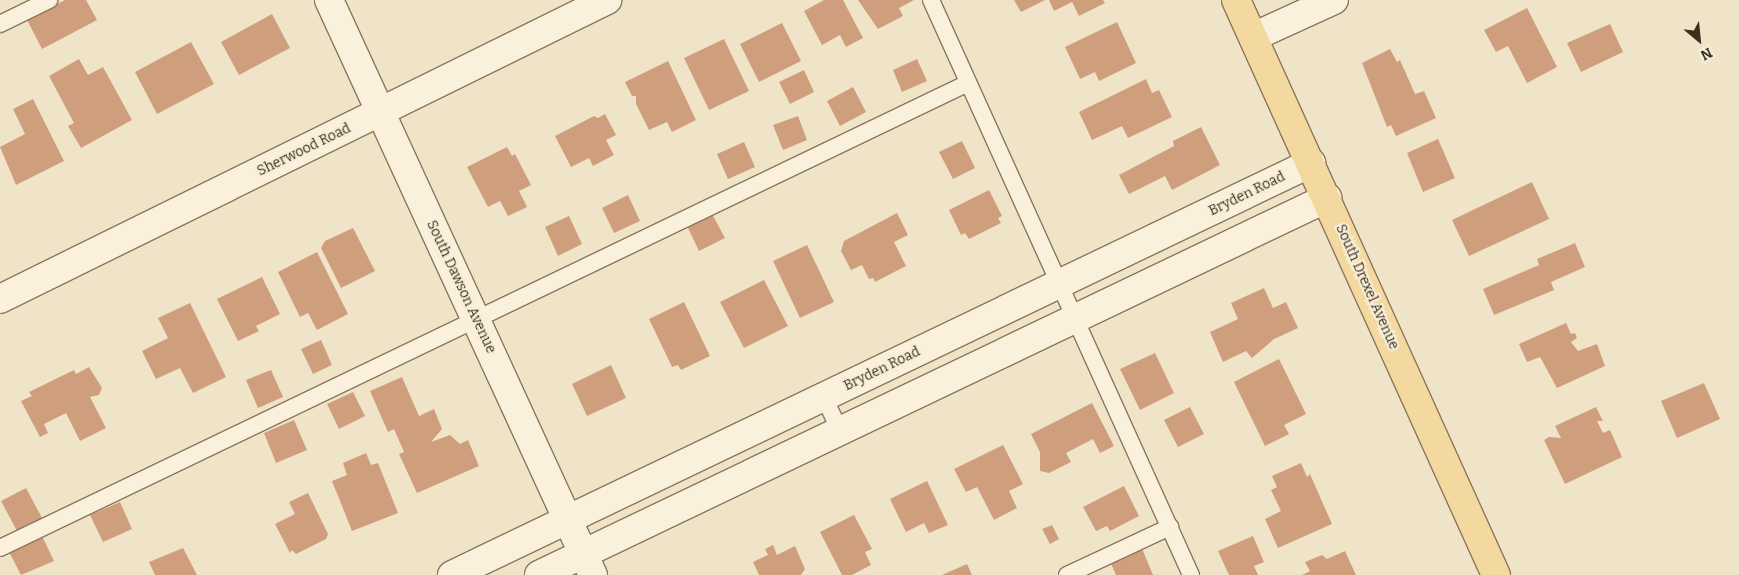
<!DOCTYPE html>
<html>
<head>
<meta charset="utf-8">
<style>
	body { margin:0 }
	#map { position:relative; width:1739px; height:575px; overflow:hidden; background:#f0e4c8; font-family:Bitter,serif }
	div>[style] { position:absolute }
	[style*='--x'] { left:calc(var(--x)*1px); top:calc(var(--y)*1px); width:calc(var(--w)*1px); rotate:calc(var(--a)*1deg) }
	.building>* { inset:0; background:#cf9f7d }
	.roads { filter:drop-shadow(1px 0 #8d765c) drop-shadow(-1px 0 #8d765c) drop-shadow(0 1px #8d765c) drop-shadow(0 -1px #8d765c) }
	.lane>* { height:16px; margin:-8px; padding:0 8px; transform-origin:8px; border-radius:8px; background:#faf1dc }
	.street>* { height:28px; margin:-14px; padding:0 14px; transform-origin:14px; border-radius:14px; background:#faf1dc }
	.primary>* { height:28px; margin:-14px; padding:0 14px; transform-origin:14px; border-radius:14px; background:#f3d9a0 }
	span { translate:-50% -50%; white-space:nowrap; text-align:center; line-height:1.15; -webkit-text-stroke:4px #f7eed8; paint-order:stroke }
	.street-label { font-size:14px; color:#3d2e20 }
	.north { position:absolute; left:1674px; top:15px; width:50px; height:50px; -webkit-text-stroke:4px #f7eed8; paint-order:stroke; rotate:152deg; font-size:14px; font-weight:700; line-height:20px; text-align:center; color:#3d2e20 }
	.north::after { content:''; display:block; margin:auto; width:18px; height:22px; background:#3d2e20; clip-path:polygon(50% 0,100% 100%,50% 72%,0 100%) }
</style>
</head>
<body>
<div id="map">
	<div class="building">
		<i style="clip-path:polygon(65px 0,86px 0,97px 20px,42px 49px,27px 20px)"></i>
		<i style="clip-path:polygon(824px 0,843px 0,863px 38px,846px 47px,840px 35px,822px 45px,804px 11px)"></i>
		<i style="clip-path:polygon(858px 0,914px 0,899px 8px,903px 16px,878px 29px)"></i>
		<i style="clip-path:polygon(1014px 0,1045px 0,1021px 12px)"></i>
		<i style="clip-path:polygon(1049px 0,1103px 0,1105px 3px,1079px 16px,1072px 2px,1054px 11px)"></i>
		<i style="clip-path:polygon(1527px 8px,1557px 67px,1527px 83px,1508px 46px,1496px 52px,1484px 30px)"></i>
		<i style="clip-path:polygon(272px 14px,290px 48px,239px 75px,221px 42px)"></i>
		<i style="clip-path:polygon(1117px 22px,1136px 63px,1099px 81px,1095px 72px,1080px 79px,1065px 47px)"></i>
		<i style="clip-path:polygon(782px 23px,801px 61px,759px 82px,740px 44px)"></i>
		<i style="clip-path:polygon(1610px 24px,1623px 52px,1581px 72px,1567px 43px)"></i>
		<i style="clip-path:polygon(724px 39px,749px 91px,709px 110px,684px 58px)"></i>
		<i style="clip-path:polygon(191px 42px,214px 84px,157px 114px,135px 72px)"></i>
		<i style="clip-path:polygon(1390px 49px,1397px 62px,1400px 60px,1415px 94px,1424px 91px,1436px 118px,1396px 136px,1391px 125px,1387px 127px,1362px 63px)"></i>
		<i style="clip-path:polygon(79px 59px,88px 75px,103px 67px,132px 120px,81px 148px,68px 126px,74px 123px,49px 76px)"></i>
		<i style="clip-path:polygon(917px 59px,927px 81px,902px 92px,893px 70px)"></i>
		<i style="clip-path:polygon(668px 61px,696px 120px,672px 132px,667px 122px,649px 130px,636px 104px,636px 96px,632px 96px,625px 82px)"></i>
		<i style="clip-path:polygon(804px 70px,814px 92px,790px 104px,779px 82px)"></i>
		<i style="clip-path:polygon(1146px 79px,1152px 93px,1159px 90px,1172px 117px,1128px 138px,1122px 126px,1092px 140px,1079px 112px)"></i>
		<i style="clip-path:polygon(853px 87px,866px 112px,840px 126px,827px 101px)"></i>
		<i style="clip-path:polygon(33px 99px,64px 161px,16px 185px,0 147px,25px 134px,13px 109px)"></i>
		<i style="clip-path:polygon(605px 114px,616px 135px,606px 140px,614px 155px,593px 166px,589px 158px,571px 167px,555px 136px,594px 116px,598px 118px)"></i>
		<i style="clip-path:polygon(798px 116px,807px 140px,783px 150px,773px 125px)"></i>
		<i style="clip-path:polygon(1201px 127px,1220px 165px,1172px 190px,1165px 176px,1129px 194px,1119px 175px,1174px 146px,1173px 141px)"></i>
		<i style="clip-path:polygon(1438px 139px,1455px 178px,1423px 192px,1407px 153px)"></i>
		<i style="clip-path:polygon(962px 141px,975px 168px,953px 179px,939px 152px)"></i>
		<i style="clip-path:polygon(744px 142px,755px 167px,728px 179px,717px 154px)"></i>
		<i style="clip-path:polygon(507px 147px,512px 156px,515px 154px,531px 185px,519px 191px,527px 207px,508px 216px,500px 201px,488px 207px,467px 167px)"></i>
		<i style="clip-path:polygon(1532px 182px,1549px 219px,1469px 256px,1452px 220px)"></i>
		<i style="clip-path:polygon(989px 190px,1002px 216px,998px 218px,1001px 223px,969px 239px,965px 233px,961px 235px,949px 210px)"></i>
		<i style="clip-path:polygon(628px 195px,640px 221px,614px 233px,602px 208px)"></i>
		<i style="clip-path:polygon(897px 213px,908px 235px,894px 242px,906px 266px,875px 282px,873px 278px,869px 279px,862px 265px,851px 270px,841px 251px,844px 241px)"></i>
		<i style="clip-path:polygon(712px 214px,725px 238px,699px 251px,687px 226px)"></i>
		<i style="clip-path:polygon(569px 216px,582px 244px,558px 256px,545px 227px)"></i>
		<i style="clip-path:polygon(353px 228px,375px 271px,341px 288px,321px 248px,325px 241px)"></i>
		<i style="clip-path:polygon(1575px 243px,1585px 267px,1551px 282px,1554px 290px,1494px 315px,1483px 289px,1539px 265px,1537px 259px)"></i>
		<i style="clip-path:polygon(807px 245px,834px 302px,800px 318px,773px 261px)"></i>
		<i style="clip-path:polygon(317px 252px,348px 314px,317px 330px,308px 313px,300px 317px,278px 272px)"></i>
		<i style="clip-path:polygon(262px 277px,280px 314px,256px 326px,259px 331px,238px 341px,217px 299px)"></i>
		<i style="clip-path:polygon(764px 280px,788px 326px,744px 348px,720px 302px)"></i>
		<i style="clip-path:polygon(1264px 288px,1273px 308px,1286px 302px,1298px 328px,1274px 339px,1252px 358px,1246px 351px,1223px 362px,1210px 332px,1238px 319px,1231px 303px)"></i>
		<i style="clip-path:polygon(684px 302px,710px 356px,681px 370px,678px 365px,672px 367px,649px 319px)"></i>
		<i style="clip-path:polygon(190px 303px,226px 377px,193px 393px,180px 368px,156px 379px,142px 351px,168px 338px,158px 318px)"></i>
		<i style="clip-path:polygon(1566px 323px,1571px 334px,1575px 333px,1577px 338px,1571px 342px,1578px 351px,1597px 344px,1605px 366px,1557px 388px,1540px 357px,1527px 362px,1519px 344px)"></i>
		<i style="clip-path:polygon(321px 340px,332px 365px,313px 374px,301px 349px)"></i>
		<i style="clip-path:polygon(1155px 353px,1174px 393px,1140px 410px,1120px 369px)"></i>
		<i style="clip-path:polygon(1279px 359px,1306px 414px,1284px 425px,1289px 434px,1265px 446px,1234px 382px)"></i>
		<i style="clip-path:polygon(611px 365px,626px 398px,587px 416px,572px 384px)"></i>
		<i style="clip-path:polygon(89px 367px,102px 388px,99px 395px,90px 397px,106px 428px,80px 441px,66px 413px,44px 424px,48px 433px,40px 437px,21px 401px,32px 396px,29px 392px,74px 370px,76px 374px)"></i>
		<i style="clip-path:polygon(271px 370px,283px 397px,258px 408px,246px 380px)"></i>
		<i style="clip-path:polygon(402px 377px,419px 416px,434px 409px,442px 429px,431px 442px,450px 435px,460px 444px,468px 440px,479px 466px,417px 493px,399px 454px,404px 452px,394px 429px,388px 432px,370px 391px)"></i>
		<i style="clip-path:polygon(1704px 383px,1720px 419px,1677px 438px,1661px 401px)"></i>
		<i style="clip-path:polygon(353px 392px,365px 416px,339px 429px,327px 404px)"></i>
		<i style="clip-path:polygon(1092px 403px,1114px 446px,1100px 453px,1093px 439px,1066px 453px,1071px 462px,1049px 473px,1040px 471px,1040px 452px,1031px 434px)"></i>
		<i style="clip-path:polygon(1190px 407px,1204px 434px,1178px 447px,1164px 420px)"></i>
		<i style="clip-path:polygon(1596px 407px,1603px 421px,1597px 421px,1603px 433px,1610px 430px,1622px 457px,1565px 484px,1544px 440px,1549px 437px,1561px 438px,1555px 426px)"></i>
		<i style="clip-path:polygon(294px 420px,307px 450px,276px 463px,264px 433px)"></i>
		<i style="clip-path:polygon(1003px 445px,1023px 484px,1009px 491px,1017px 508px,994px 520px,977px 487px,966px 492px,954px 469px)"></i>
		<i style="clip-path:polygon(366px 453px,371px 465px,378px 463px,398px 513px,352px 531px,332px 481px,347px 475px,343px 463px)"></i>
		<i style="clip-path:polygon(1301px 463px,1307px 477px,1310px 474px,1332px 524px,1278px 548px,1265px 519px,1281px 511px,1271px 490px,1277px 487px,1272px 476px)"></i>
		<i style="clip-path:polygon(927px 481px,948px 525px,929px 533px,924px 523px,906px 532px,890px 499px)"></i>
		<i style="clip-path:polygon(1124px 486px,1139px 516px,1110px 531px,1107px 526px,1096px 531px,1083px 507px)"></i>
		<i style="clip-path:polygon(26px 488px,42px 518px,17px 531px,1px 501px)"></i>
		<i style="clip-path:polygon(308px 493px,328px 534px,326px 539px,296px 554px,292px 550px,290px 553px,275px 524px,295px 514px,289px 502px)"></i>
		<i style="clip-path:polygon(120px 502px,132px 529px,103px 542px,90px 515px)"></i>
		<i style="clip-path:polygon(854px 515px,872px 549px,865px 552px,871px 565px,852px 575px,842px 575px,820px 532px)"></i>
		<i style="clip-path:polygon(1052px 525px,1059px 539px,1050px 544px,1042px 529px)"></i>
		<i style="clip-path:polygon(42px 536px,54px 561px,21px 575px,9px 552px)"></i>
		<i style="clip-path:polygon(1253px 536px,1264px 562px,1254px 566px,1258px 575px,1229px 575px,1218px 551px)"></i>
		<i style="clip-path:polygon(773px 545px,777px 555px,795px 546px,805px 569px,801px 575px,759px 575px,753px 562px,768px 555px,765px 549px)"></i>
		<i style="clip-path:polygon(1141px 546px,1153px 575px,1116px 575px,1109px 559px)"></i>
		<i style="clip-path:polygon(183px 548px,197px 575px,155px 575px,149px 562px)"></i>
		<i style="clip-path:polygon(1345px 551px,1356px 575px,1302px 575px,1310px 571px,1305px 562px,1322px 555px,1327px 559px)"></i>
		<i style="clip-path:polygon(967px 564px,972px 575px,942px 575px)"></i>
	</div>
	<div class="roads">
		<div class="lane">
			<i style="--x:931;--y:0;--w:631;--a:65.67"></i>
			<i style="--x:0;--y:24;--w:55;--a:-26.1"></i>
			<i style="--x:824;--y:397;--w:38;--a:65"></i>
			<i style="--x:0;--y:548;--w:1074;--a:-25.66"></i>
			<i style="--x:1067;--y:575;--w:114;--a:-25"></i>
		</div>
		<div class="street">
			<i style="--x:329;--y:0;--w:633;--a:65.34"></i>
			<i style="--x:1253;--y:37;--w:89;--a:-24.6"></i>
			<i style="--x:0;--y:299;--w:677;--a:-26.22"></i>
			<i style="--x:452;--y:575;--w:953;--a:-25.62"></i>
			<i style="--x:539;--y:575;--w:874;--a:-25.57"></i>
		</div>
		<div class="primary">
			<i style="--x:1236;--y:0;--w:631;--a:65.67"></i>
		</div>
	</div>
	<div class="street-label">
		<span style="left:304px;top:150px;rotate:-26deg">Sherwood Road</span>
		<span style="left:1247px;top:194px;rotate:-26deg">Bryden Road</span>
		<span style="left:461px;top:287px;rotate:65deg">South Dawson Avenue</span>
		<span style="left:1367px;top:287px;rotate:66deg">South Drexel Avenue</span>
		<span style="left:882px;top:369px;rotate:-26deg">Bryden Road</span>
	</div>
	<div class="north">N</div>
</div>
</body>
</html>
